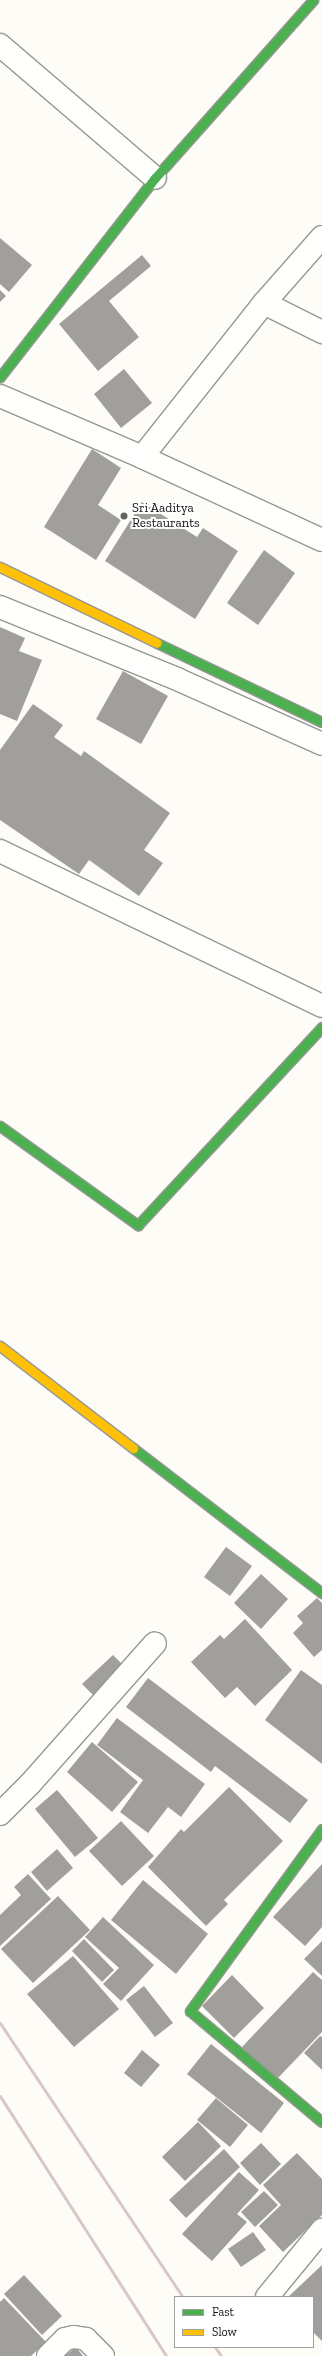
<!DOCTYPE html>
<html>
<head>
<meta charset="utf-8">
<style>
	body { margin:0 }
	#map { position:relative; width:322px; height:2356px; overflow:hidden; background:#fdfcf7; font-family:"Zilla Slab",serif }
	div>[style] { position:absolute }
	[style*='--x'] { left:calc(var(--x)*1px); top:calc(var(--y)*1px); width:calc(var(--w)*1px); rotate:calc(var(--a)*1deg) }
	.building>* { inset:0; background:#a19f9c }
	.roads { filter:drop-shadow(1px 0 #979795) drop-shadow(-1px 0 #979795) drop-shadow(0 1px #979795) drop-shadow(0 -1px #979795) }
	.street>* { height:22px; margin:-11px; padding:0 11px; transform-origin:11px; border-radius:11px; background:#fffffe }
	.fast>* { height:9px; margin:-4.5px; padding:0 4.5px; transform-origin:4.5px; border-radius:4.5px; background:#4caf50 }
	.slow>* { height:9px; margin:-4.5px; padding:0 4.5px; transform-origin:4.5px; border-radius:4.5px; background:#ffc107 }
	.rail>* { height:3px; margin:-1.5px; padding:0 1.5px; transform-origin:1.5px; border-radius:1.5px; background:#d9c6c7 }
	.dots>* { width:11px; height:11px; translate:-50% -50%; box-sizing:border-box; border:2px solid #fff; border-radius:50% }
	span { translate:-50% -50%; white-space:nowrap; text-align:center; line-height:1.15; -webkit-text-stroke:4px #fff; paint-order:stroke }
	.poi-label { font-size:13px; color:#111 }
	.left { translate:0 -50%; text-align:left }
	.legend { position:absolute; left:174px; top:2296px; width:140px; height:52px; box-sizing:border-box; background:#fff; border:1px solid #a0a0a0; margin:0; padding:5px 7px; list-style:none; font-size:12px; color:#111 }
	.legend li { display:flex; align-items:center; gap:8px; height:20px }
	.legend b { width:20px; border:1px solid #a0a0a0 }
</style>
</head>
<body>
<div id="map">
	<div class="building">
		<i style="clip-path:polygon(0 238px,32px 265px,9px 292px,0 284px)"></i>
		<i style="clip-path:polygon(142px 255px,151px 266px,109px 301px,139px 337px,98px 371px,59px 324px)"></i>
		<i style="clip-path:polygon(0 290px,6px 296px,0 302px)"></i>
		<i style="clip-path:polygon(124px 369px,152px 403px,121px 428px,94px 394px)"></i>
		<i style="clip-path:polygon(92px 449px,121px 468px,98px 505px,121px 520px,96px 560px,44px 527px)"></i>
		<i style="clip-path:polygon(142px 502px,197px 537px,203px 528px,238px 551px,195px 619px,105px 561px)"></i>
		<i style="clip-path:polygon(264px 550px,295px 573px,258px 625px,227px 603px)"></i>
		<i style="clip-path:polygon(0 627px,25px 638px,19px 651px,42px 660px,17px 721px,0 714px)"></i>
		<i style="clip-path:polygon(123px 671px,168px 696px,141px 744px,96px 719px)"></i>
		<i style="clip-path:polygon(33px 704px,63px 725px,54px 737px,81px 756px,84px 751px,170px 813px,144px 850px,163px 863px,139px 896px,89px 860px,79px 874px,0 820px,0 750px)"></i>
		<i style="clip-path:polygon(226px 1547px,252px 1566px,230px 1596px,204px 1577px)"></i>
		<i style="clip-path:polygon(261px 1574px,288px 1599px,261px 1629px,234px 1603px)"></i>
		<i style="clip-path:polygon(317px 1598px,322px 1603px,322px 1650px,314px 1657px,293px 1633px,303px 1623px,297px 1616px)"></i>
		<i style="clip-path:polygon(245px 1619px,292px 1670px,255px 1706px,237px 1687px,225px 1698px,191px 1662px,220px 1635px,224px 1639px)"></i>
		<i style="clip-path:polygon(113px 1655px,125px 1667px,94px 1696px,82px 1684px)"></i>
		<i style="clip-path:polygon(301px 1670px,322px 1685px,322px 1764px,265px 1720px)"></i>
		<i style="clip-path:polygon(148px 1678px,308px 1800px,290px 1823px,215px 1766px,211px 1772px,126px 1707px)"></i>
		<i style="clip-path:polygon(117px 1718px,205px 1784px,181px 1817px,168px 1807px,148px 1833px,120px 1812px,143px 1780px,97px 1745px)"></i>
		<i style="clip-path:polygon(92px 1742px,138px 1782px,112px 1812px,67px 1772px)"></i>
		<i style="clip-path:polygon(229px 1787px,283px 1841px,224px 1900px,228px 1904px,206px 1926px,148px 1867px,181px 1829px,184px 1832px)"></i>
		<i style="clip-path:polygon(57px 1790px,98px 1838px,75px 1857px,35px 1809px)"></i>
		<i style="clip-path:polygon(121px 1821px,154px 1856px,122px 1886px,89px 1851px)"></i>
		<i style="clip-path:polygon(57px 1849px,73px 1868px,47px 1891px,31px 1872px)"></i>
		<i style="clip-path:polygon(322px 1864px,322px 1927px,305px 1946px,273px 1917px)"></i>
		<i style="clip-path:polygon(28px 1874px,51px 1899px,0 1946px,0 1915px,21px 1895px,14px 1887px)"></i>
		<i style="clip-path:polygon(143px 1880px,208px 1934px,176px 1974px,111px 1920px)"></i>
		<i style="clip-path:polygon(58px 1896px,90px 1930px,33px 1983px,1px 1949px)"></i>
		<i style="clip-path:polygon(103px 1917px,154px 1965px,121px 2001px,103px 1984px,119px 1968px,85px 1937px)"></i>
		<i style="clip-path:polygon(84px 1939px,114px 1970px,102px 1982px,72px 1951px)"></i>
		<i style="clip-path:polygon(322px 1941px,322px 1976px,304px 1959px)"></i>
		<i style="clip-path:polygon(73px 1956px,119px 2009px,74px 2047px,27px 1994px)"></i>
		<i style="clip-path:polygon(313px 1972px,322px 1980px,322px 2032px,276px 2080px,242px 2047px)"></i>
		<i style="clip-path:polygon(232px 1975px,264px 2008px,234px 2038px,202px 2006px)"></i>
		<i style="clip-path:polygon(144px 1986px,173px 2023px,155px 2037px,126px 2000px)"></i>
		<i style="clip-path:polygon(320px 2036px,322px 2037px,322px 2070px,304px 2053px)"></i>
		<i style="clip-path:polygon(211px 2044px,284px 2103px,261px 2133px,187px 2074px)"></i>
		<i style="clip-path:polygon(142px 2050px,160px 2065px,141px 2087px,124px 2073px)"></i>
		<i style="clip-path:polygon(216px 2098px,248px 2125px,230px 2147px,197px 2120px)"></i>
		<i style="clip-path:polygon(198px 2122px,221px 2146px,185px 2181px,162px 2157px)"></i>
		<i style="clip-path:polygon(261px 2143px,281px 2164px,260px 2185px,240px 2163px)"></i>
		<i style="clip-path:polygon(224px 2149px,240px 2167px,186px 2218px,169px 2200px)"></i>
		<i style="clip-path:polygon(297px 2153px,322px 2179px,322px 2215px,283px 2252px,259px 2226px,281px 2205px,263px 2185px)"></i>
		<i style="clip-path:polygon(239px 2172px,259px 2190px,237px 2214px,247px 2222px,212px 2261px,182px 2234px)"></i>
		<i style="clip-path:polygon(264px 2191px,278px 2205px,255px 2227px,241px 2212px)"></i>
		<i style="clip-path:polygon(253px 2232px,266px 2250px,241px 2267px,228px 2249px)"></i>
		<i style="clip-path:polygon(322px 2265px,322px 2341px,313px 2332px,313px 2297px,288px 2297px)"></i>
		<i style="clip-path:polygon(24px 2275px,62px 2316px,42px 2335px,4px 2294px)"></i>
		<i style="clip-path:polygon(4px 2298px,46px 2342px,31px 2356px,0 2356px,0 2302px)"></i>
		<i style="clip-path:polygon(76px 2347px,83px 2356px,65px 2356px)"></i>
	</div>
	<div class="roads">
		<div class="street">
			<i style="--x:0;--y:45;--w:204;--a:40.6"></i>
			<i style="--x:264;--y:303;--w:65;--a:26.6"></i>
			<i style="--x:0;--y:396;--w:155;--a:23.2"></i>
			<i style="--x:142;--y:457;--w:198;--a:24.8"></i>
			<i style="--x:142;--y:457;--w:196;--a:-51.6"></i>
			<i style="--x:264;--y:303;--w:88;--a:-48.7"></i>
			<i style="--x:0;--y:607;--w:191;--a:22.1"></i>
			<i style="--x:177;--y:679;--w:159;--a:24.1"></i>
			<i style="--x:0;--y:851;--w:357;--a:25.7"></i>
			<i style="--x:0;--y:1814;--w:42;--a:-45"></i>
			<i style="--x:30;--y:1784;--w:188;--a:-48.4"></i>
			<i style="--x:267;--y:2297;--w:87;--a:-50.6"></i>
			<i style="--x:48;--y:2356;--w:24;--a:-45"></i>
			<i style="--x:65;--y:2339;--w:9;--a:-13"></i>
			<i style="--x:74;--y:2337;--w:12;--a:9"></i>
			<i style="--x:86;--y:2339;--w:24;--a:45"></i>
		</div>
		<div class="fast">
			<i style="--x:0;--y:377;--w:252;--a:-52.1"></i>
			<i style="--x:155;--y:178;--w:238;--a:-48.4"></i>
			<i style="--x:157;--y:643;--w:183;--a:25.6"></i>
			<i style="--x:0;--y:1126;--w:170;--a:35.7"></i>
			<i style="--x:138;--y:1225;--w:270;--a:-47.1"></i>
			<i style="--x:133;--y:1448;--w:238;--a:37.5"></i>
			<i style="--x:322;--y:1829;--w:225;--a:126"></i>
			<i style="--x:190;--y:2011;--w:172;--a:40.1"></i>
		</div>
		<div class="slow">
			<i style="--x:0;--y:567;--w:174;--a:25.8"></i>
			<i style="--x:0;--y:1346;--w:168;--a:37.5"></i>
		</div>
	</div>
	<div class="rail">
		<i style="--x:0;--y:2023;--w:329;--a:56.3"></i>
		<i style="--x:0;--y:2096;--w:308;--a:57.4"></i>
		<i style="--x:215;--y:2347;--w:11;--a:56"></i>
	</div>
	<div class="dots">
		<i style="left:124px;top:516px;background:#646362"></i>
	</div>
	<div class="poi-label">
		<span class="left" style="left:132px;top:516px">Sri Aaditya<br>Restaurants</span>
	</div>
	<ul class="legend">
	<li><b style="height:5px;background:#4caf50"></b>Fast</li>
	<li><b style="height:5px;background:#ffc107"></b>Slow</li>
	</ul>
</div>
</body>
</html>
